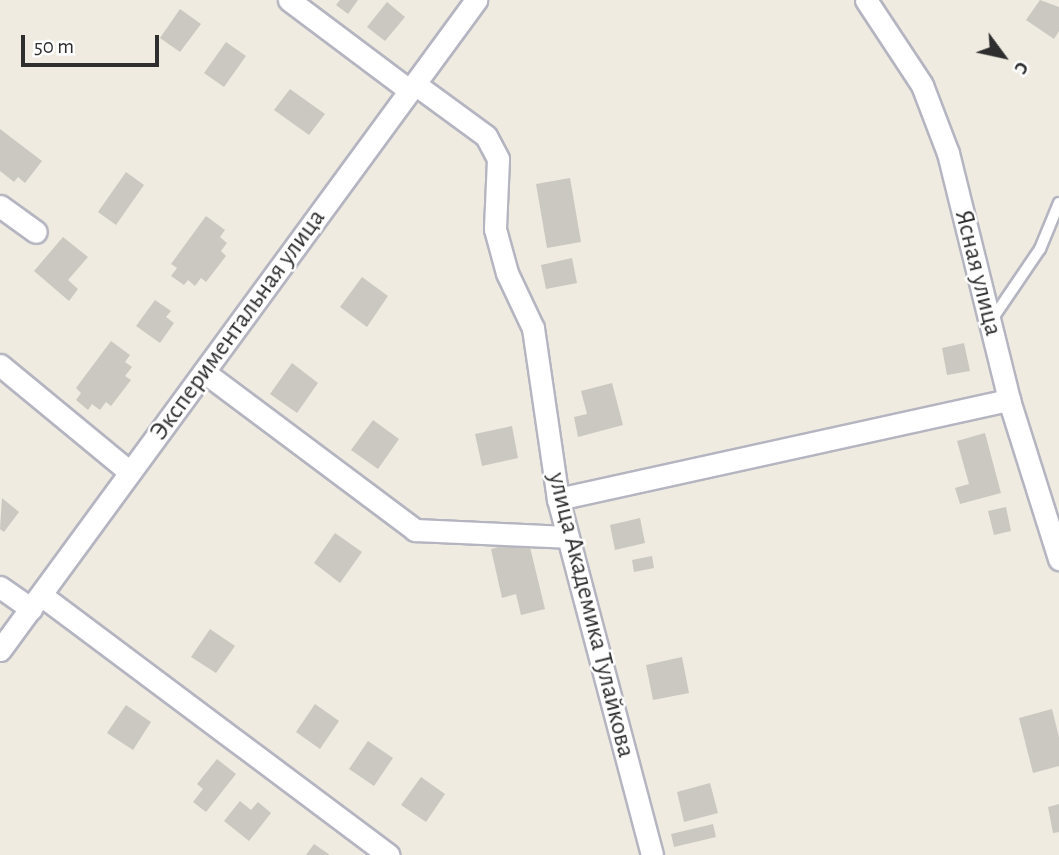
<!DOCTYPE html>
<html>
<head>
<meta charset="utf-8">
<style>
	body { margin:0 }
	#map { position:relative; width:1059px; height:855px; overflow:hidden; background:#efebe1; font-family:"Alegreya Sans",sans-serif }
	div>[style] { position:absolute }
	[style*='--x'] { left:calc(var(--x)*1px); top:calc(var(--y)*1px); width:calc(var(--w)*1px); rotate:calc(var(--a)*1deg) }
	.building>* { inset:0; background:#cac8c0 }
	.roads { filter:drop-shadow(2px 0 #b4b5c0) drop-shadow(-2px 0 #b4b5c0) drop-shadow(0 2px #b4b5c0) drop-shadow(0 -2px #b4b5c0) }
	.service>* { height:10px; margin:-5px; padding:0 5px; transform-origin:5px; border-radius:5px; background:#fff }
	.minor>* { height:21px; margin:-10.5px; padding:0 10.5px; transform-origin:10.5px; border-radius:10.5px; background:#fff }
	span { translate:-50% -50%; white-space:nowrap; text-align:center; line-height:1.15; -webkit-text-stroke:5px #fff; paint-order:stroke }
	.street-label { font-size:26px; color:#2e2e2e }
	.north { position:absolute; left:968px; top:21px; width:70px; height:70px; -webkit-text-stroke:5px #fff; paint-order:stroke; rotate:123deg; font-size:19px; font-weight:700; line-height:28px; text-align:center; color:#2e2e2e }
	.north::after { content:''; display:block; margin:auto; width:24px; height:32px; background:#2e2e2e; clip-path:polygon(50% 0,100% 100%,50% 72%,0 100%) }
	.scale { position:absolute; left:21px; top:35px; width:138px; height:32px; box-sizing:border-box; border:4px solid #2e2e2e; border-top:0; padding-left:9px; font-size:21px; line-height:24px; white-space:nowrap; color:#2e2e2e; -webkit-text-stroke:5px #fff; paint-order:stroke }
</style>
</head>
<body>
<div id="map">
	<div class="building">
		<i style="clip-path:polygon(340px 0,358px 0,348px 14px,336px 5px)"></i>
		<i style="clip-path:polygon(1040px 0,1059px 7px,1059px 31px,1054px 39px,1026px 20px)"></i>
		<i style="clip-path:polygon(387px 2px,405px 17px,385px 41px,367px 27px)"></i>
		<i style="clip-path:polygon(180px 9px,201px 24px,180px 52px,160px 38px)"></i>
		<i style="clip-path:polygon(226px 42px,246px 56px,224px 87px,204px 73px)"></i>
		<i style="clip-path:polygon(290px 89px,325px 114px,309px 135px,274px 110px)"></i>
		<i style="clip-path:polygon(0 129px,42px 161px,25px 183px,18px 177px,14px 182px,0 171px)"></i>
		<i style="clip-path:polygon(126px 172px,144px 185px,116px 225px,98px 212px)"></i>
		<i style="clip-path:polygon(570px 178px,581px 242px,547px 248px,536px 184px)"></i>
		<i style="clip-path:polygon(206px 216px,225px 230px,220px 237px,227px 243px,221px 251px,226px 256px,206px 282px,201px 278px,195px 286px,188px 280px,184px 285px,171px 276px,177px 268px,171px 264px)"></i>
		<i style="clip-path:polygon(63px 237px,88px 257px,68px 280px,78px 289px,69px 301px,34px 271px)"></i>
		<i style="clip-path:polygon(572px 258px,577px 283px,546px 289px,541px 265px)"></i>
		<i style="clip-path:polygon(362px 277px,388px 296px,367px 327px,340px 307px)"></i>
		<i style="clip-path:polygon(155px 300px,171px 311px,166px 317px,174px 323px,160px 343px,136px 326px)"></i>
		<i style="clip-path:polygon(111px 341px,130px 355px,125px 362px,132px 367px,125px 376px,131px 380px,111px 406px,106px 402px,100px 410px,92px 404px,88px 410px,76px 400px,81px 393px,76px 388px)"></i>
		<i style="clip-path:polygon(964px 343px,970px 371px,947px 375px,942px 348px)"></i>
		<i style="clip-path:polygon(292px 363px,318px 383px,297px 413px,270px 394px)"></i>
		<i style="clip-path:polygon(612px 383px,623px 425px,578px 437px,574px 417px,587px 414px,581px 391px)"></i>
		<i style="clip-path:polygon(373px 420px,399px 439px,378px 469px,351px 450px)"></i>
		<i style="clip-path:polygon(512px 426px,518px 458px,482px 466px,475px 434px)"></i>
		<i style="clip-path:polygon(985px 433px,1001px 493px,960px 504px,955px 488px,969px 484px,957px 441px)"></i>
		<i style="clip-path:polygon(2px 498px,19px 512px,4px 532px,0 529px)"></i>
		<i style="clip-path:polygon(1006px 507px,1011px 531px,994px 535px,988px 511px)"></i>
		<i style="clip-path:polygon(640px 518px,645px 543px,615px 550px,610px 525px)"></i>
		<i style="clip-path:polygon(335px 533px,362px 552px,340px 583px,314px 563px)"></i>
		<i style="clip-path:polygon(528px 539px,545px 609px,521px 615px,516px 594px,502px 598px,491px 549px)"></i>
		<i style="clip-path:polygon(652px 556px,654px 568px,634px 572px,632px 560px)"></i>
		<i style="clip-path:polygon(210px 629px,235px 646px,216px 673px,191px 657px)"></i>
		<i style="clip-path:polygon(682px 657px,689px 693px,653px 700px,646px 665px)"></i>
		<i style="clip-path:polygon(315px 704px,339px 721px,320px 749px,296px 732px)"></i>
		<i style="clip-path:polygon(126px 705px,151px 722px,133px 750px,107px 733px)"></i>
		<i style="clip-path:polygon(1052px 709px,1059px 737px,1059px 766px,1033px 773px,1019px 718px)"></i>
		<i style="clip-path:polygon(368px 741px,393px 758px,374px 786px,349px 769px)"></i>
		<i style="clip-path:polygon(217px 759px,236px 774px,206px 812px,193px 802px,203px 789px,197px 784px)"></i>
		<i style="clip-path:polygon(421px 777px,445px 794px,426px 822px,401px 805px)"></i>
		<i style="clip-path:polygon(710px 783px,718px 813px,684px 822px,677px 792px)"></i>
		<i style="clip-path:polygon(240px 801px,251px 810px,258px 802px,271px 813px,249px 841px,224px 821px)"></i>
		<i style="clip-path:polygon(1059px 804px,1059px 832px,1053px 833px,1048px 807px)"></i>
		<i style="clip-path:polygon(713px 824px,716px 837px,674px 847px,671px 834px)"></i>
		<i style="clip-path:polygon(314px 844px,330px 855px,306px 855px)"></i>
	</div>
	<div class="roads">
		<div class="service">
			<i style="--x:991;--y:321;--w:87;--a:-55.8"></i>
			<i style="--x:1040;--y:249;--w:50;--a:-67.6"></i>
		</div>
		<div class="minor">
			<i style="--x:289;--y:0;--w:151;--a:36.9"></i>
			<i style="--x:866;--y:0;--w:102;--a:56.6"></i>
			<i style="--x:922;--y:85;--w:73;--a:69.1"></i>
			<i style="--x:948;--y:153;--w:254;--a:76.1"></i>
			<i style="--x:1009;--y:400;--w:167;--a:72.5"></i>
			<i style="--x:415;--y:84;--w:88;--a:36.2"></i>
			<i style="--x:486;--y:136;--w:26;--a:62"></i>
			<i style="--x:498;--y:159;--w:70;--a:92.5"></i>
			<i style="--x:495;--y:229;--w:46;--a:74.7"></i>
			<i style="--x:507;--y:273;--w:61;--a:64.7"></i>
			<i style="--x:533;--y:328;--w:173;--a:81.7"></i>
			<i style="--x:558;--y:499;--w:368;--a:75.2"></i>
			<i style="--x:0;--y:206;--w:44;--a:35.8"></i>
			<i style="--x:0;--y:365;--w:168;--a:39.5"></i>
			<i style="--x:204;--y:372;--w:264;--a:36.8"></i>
			<i style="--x:415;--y:530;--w:152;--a:2.6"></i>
			<i style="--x:558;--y:499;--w:462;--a:-12.4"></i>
			<i style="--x:0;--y:587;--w:38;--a:35"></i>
			<i style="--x:41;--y:595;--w:434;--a:36.8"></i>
			<i style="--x:0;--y:650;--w:806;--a:-53.78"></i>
		</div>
	</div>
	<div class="street-label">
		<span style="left:978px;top:273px;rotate:76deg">Ясная улица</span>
		<span style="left:238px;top:325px;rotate:-54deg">Экспериментальная улица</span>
		<span style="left:591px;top:615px;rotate:76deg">улица Академика Тулайкова</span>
	</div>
	<div class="north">С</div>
	<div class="scale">50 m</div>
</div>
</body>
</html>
